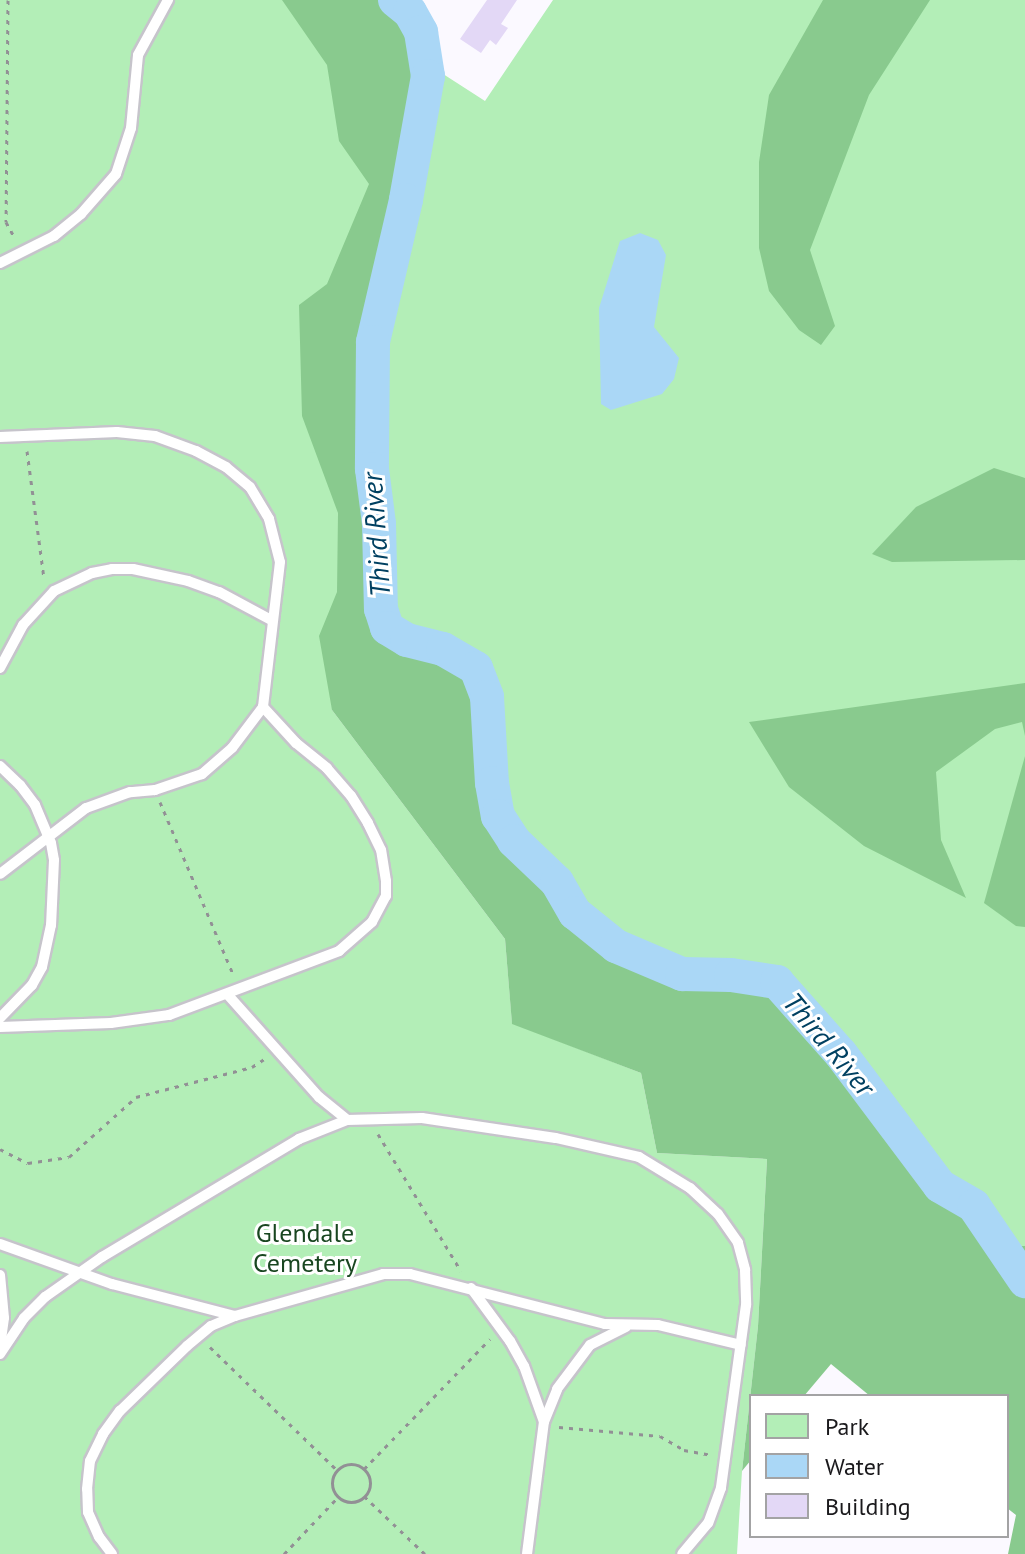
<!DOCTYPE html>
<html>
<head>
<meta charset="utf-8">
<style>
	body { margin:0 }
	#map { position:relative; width:1025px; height:1554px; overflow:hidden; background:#fbf9ff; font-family:"PT Sans",sans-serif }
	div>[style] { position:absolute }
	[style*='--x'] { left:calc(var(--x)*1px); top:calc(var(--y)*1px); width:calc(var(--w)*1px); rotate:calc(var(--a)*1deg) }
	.green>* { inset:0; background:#b3eeb7 }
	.forest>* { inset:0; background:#89ca8e }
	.water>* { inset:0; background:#aad7f6 }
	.river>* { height:34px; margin:-17px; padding:0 17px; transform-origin:17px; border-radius:17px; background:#aad7f6 }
	.building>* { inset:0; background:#e3d8f6 }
	.path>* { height:3px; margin-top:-1.5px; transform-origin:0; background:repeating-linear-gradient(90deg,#929095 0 4px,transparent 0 10px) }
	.path>.ring { margin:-1.5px; padding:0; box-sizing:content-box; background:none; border:3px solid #929095; border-radius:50% }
	.roads { filter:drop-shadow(2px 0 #c6c4cb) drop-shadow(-2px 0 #c6c4cb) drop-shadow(0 2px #c6c4cb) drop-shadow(0 -2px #c6c4cb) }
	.service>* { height:10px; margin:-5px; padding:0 5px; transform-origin:5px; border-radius:5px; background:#fff }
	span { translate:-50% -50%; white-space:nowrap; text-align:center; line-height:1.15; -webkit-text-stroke:6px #fff; paint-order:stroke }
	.park-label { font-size:26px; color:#194620 }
	.water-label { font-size:28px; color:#004061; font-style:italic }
	.legend { position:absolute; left:749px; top:1394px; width:260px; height:144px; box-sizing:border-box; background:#fff; border:2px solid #a3a3a4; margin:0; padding:10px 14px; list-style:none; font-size:24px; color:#1a191c }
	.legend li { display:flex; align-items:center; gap:16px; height:40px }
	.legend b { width:40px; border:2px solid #a3a3a4 }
</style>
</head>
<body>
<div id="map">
	<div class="green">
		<i style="clip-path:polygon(0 0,374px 0,382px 246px,332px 710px,505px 939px,512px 1023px,641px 1073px,657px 1153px,767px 1159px,758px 1326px,742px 1471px,737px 1554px,0 1554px)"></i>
		<i style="clip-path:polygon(553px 0,1025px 0,1025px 1281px,974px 1206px,940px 1186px,841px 1054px,778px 982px,731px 975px,682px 974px,616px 946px,575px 913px,557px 882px,514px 841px,498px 816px,492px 783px,487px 697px,461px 658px,407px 640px,387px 628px,381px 609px,379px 524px,372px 469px,373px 342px,406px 200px,428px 76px,440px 72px,485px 101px)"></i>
	</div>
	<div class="forest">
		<i style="clip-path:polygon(282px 0,408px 0,422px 13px,440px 72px,428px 76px,406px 200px,373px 342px,372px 469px,379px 524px,381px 609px,387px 627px,407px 640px,443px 649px,476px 668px,487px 697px,492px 783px,498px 816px,514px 841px,557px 882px,575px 913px,616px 946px,681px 974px,731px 975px,777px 982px,841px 1054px,940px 1186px,974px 1206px,999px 1246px,1025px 1246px,1025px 1554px,1008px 1554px,1016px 1515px,1007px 1508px,1007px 1396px,870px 1396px,831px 1364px,804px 1396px,751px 1396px,751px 1460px,742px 1471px,758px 1326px,767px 1159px,657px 1153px,641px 1073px,512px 1024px,505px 939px,332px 710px,319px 636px,337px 592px,338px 513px,302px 416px,299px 305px,327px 284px,369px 184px,339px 141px,327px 65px)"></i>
		<i style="clip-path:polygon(823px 0,930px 0,869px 95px,810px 250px,835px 326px,821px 345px,799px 330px,769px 291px,759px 248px,759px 162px,769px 95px)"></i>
		<i style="clip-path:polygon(994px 468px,1025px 478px,1025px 560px,892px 562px,872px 554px,916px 507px)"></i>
		<i style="clip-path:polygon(1025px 683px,1025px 736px,1022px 722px,995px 729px,936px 772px,941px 840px,966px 898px,864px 846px,789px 787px,749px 722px)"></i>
		<i style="clip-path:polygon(1025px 756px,1025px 927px,1016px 926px,984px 903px)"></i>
	</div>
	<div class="water">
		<i style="clip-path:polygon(640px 233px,658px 240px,666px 255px,654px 327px,679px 358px,674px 379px,662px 394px,611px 410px,601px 404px,599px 308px,620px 241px)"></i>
	</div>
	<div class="river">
		<i style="--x:395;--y:0;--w:19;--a:39"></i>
		<i style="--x:410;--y:12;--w:23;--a:61"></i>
		<i style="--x:421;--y:32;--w:45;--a:81"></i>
		<i style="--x:428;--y:76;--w:126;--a:100.1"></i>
		<i style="--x:406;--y:200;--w:146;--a:103.1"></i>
		<i style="--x:373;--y:342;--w:127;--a:90.5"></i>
		<i style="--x:372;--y:469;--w:55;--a:82.7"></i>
		<i style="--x:379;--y:524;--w:85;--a:88.7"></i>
		<i style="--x:381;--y:609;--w:20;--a:72"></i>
		<i style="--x:387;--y:628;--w:23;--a:31"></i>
		<i style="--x:407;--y:640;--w:37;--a:14"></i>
		<i style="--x:443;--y:649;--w:38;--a:30"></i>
		<i style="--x:476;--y:668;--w:31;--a:69"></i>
		<i style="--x:487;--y:697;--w:86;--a:86.7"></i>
		<i style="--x:492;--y:783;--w:34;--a:80"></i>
		<i style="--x:498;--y:816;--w:30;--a:57"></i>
		<i style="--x:514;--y:841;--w:59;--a:43.6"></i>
		<i style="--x:557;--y:882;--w:36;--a:60"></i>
		<i style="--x:575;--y:913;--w:53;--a:38.8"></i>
		<i style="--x:616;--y:946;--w:72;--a:23"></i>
		<i style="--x:682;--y:974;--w:49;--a:1.2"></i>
		<i style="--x:731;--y:975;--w:47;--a:8.7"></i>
		<i style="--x:777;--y:982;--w:96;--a:48.4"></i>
		<i style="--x:841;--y:1054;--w:165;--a:53.1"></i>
		<i style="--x:940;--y:1186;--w:39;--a:30"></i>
		<i style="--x:974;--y:1206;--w:91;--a:55.8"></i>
	</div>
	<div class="building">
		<i style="clip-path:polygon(487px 0,517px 0,501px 24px,508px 28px,496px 45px,490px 40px,481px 53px,460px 39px)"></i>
	</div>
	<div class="path">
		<i style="--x:8;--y:0;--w:222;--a:90.5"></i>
		<i style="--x:6;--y:222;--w:18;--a:61"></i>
		<i style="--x:27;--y:451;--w:128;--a:82.4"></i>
		<i style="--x:160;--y:802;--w:189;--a:67"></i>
		<i style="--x:378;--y:1134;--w:160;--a:58.8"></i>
		<i style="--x:0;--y:1149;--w:31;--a:27"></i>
		<i style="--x:28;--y:1163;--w:41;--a:-8.3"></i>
		<i style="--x:69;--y:1157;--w:90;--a:-41.8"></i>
		<i style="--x:136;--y:1097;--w:120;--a:-14.5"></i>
		<i style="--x:252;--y:1067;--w:17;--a:-33"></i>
		<i style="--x:210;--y:1347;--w:177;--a:44.1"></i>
		<i style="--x:559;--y:1427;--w:101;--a:5.1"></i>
		<i style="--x:660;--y:1436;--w:28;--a:30"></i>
		<i style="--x:684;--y:1450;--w:27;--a:10"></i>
		<i class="ring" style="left:332px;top:1464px;width:35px;height:35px"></i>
		<i style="--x:364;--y:1469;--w:181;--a:-45.9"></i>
		<i style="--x:364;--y:1496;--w:84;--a:43.6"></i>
		<i style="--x:284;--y:1554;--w:79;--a:-46.5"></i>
	</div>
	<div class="roads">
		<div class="service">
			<i style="--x:0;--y:263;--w:60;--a:-26.6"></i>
			<i style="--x:54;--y:236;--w:35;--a:-39"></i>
			<i style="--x:81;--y:214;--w:53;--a:-48.8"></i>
			<i style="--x:116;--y:174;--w:48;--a:-71.9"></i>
			<i style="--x:131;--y:128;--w:73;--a:-84.5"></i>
			<i style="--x:138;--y:55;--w:63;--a:-61.4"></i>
			<i style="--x:0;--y:437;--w:117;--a:-2.4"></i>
			<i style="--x:117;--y:432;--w:38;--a:6"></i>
			<i style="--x:155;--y:436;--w:44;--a:20.1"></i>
			<i style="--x:196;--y:451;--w:34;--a:28"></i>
			<i style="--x:226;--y:467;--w:31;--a:40"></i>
			<i style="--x:250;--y:487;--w:37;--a:59"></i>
			<i style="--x:269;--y:519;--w:44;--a:75.7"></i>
			<i style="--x:280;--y:562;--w:146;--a:96.7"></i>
			<i style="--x:263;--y:707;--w:51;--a:127.1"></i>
			<i style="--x:232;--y:748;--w:40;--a:139"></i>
			<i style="--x:202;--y:774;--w:50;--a:161.2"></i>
			<i style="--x:155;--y:790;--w:25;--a:175"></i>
			<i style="--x:130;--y:792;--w:47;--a:160"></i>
			<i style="--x:86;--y:808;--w:108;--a:142.5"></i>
			<i style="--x:0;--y:668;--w:49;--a:-61.9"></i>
			<i style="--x:23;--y:625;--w:46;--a:-47.6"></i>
			<i style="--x:54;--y:591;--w:42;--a:-25.3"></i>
			<i style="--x:92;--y:573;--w:20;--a:-11"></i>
			<i style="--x:112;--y:569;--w:21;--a:0"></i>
			<i style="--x:133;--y:569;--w:56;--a:12.3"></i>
			<i style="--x:188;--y:581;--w:33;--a:20"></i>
			<i style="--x:219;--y:592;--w:59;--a:28.3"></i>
			<i style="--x:0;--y:766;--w:28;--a:44"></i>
			<i style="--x:20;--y:785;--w:25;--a:53"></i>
			<i style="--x:35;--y:805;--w:41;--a:67.2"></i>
			<i style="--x:51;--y:843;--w:17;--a:80"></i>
			<i style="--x:54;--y:860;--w:65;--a:92.6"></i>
			<i style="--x:51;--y:925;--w:43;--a:102.1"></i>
			<i style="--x:42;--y:967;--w:21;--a:119"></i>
			<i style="--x:32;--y:985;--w:46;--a:134.1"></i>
			<i style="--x:228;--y:995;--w:137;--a:48.3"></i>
			<i style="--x:319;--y:1097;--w:36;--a:39"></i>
			<i style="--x:0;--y:1027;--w:111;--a:-2.1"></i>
			<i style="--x:111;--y:1023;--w:59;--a:-7.9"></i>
			<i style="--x:169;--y:1015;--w:182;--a:-20.6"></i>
			<i style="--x:339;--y:951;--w:44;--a:-41.3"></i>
			<i style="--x:372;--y:922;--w:30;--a:-62"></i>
			<i style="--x:386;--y:896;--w:15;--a:-90"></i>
			<i style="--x:386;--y:881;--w:31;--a:-99"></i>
			<i style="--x:381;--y:850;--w:30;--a:-116"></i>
			<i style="--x:368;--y:823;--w:32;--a:-122"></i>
			<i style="--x:351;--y:796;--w:37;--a:-131"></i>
			<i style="--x:327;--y:768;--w:40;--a:-141"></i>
			<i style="--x:296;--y:743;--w:49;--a:-132.5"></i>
			<i style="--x:0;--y:1244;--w:119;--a:19.7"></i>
			<i style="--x:112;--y:1284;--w:127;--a:14.6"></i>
			<i style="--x:0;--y:1275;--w:43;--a:84.7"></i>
			<i style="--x:4;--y:1318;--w:30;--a:98"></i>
			<i style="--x:471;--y:1288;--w:66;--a:53.7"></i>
			<i style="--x:510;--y:1341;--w:29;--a:61"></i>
			<i style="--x:524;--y:1366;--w:59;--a:70.3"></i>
			<i style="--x:0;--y:1354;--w:43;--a:-56.3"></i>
			<i style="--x:24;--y:1318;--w:30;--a:-45"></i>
			<i style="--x:45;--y:1297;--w:70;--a:-35.1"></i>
			<i style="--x:102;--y:1257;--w:230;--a:-30.9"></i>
			<i style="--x:299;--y:1139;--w:52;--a:-21.6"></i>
			<i style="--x:347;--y:1120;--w:75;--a:-1.5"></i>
			<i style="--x:422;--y:1118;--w:135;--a:8.5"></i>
			<i style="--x:556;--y:1138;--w:85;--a:12.9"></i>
			<i style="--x:639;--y:1157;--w:60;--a:31.3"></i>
			<i style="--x:690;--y:1188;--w:38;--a:43"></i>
			<i style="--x:718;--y:1214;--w:35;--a:55"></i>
			<i style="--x:738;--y:1243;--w:28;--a:75"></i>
			<i style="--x:745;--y:1270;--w:35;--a:88"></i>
			<i style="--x:746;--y:1305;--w:185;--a:97.8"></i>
			<i style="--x:721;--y:1488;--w:37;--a:110"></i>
			<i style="--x:708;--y:1523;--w:40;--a:130"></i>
			<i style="--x:112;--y:1554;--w:21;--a:-127"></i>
			<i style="--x:99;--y:1537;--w:27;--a:-114"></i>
			<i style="--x:88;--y:1512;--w:23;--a:-92"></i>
			<i style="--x:87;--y:1489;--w:28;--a:-84"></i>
			<i style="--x:90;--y:1461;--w:30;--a:-64"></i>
			<i style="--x:103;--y:1434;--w:29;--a:-54"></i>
			<i style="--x:120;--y:1411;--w:93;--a:-44.1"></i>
			<i style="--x:187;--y:1346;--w:31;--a:-40"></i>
			<i style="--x:211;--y:1326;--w:26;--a:-23"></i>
			<i style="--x:235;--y:1316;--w:154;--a:-15.8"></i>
			<i style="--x:383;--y:1274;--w:27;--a:0"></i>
			<i style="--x:410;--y:1274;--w:201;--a:14.4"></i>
			<i style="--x:605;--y:1324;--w:53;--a:1.1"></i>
			<i style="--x:658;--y:1325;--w:85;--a:13.5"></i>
			<i style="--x:527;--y:1554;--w:133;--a:-82.7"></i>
			<i style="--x:544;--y:1422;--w:35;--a:-68"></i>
			<i style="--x:557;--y:1389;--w:55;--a:-53.1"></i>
			<i style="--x:590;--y:1345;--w:40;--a:-26.6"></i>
		</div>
	</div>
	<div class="park-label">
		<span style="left:305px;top:1248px">Glendale<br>Cemetery</span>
	</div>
	<div class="water-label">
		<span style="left:376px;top:535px;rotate:-94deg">Third River</span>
		<span style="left:829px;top:1044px;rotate:50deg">Third River</span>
	</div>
	<ul class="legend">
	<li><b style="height:22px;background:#b3eeb7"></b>Park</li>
	<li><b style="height:22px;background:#aad7f6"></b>Water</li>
	<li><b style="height:22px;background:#e3d8f6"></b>Building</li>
	</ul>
</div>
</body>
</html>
